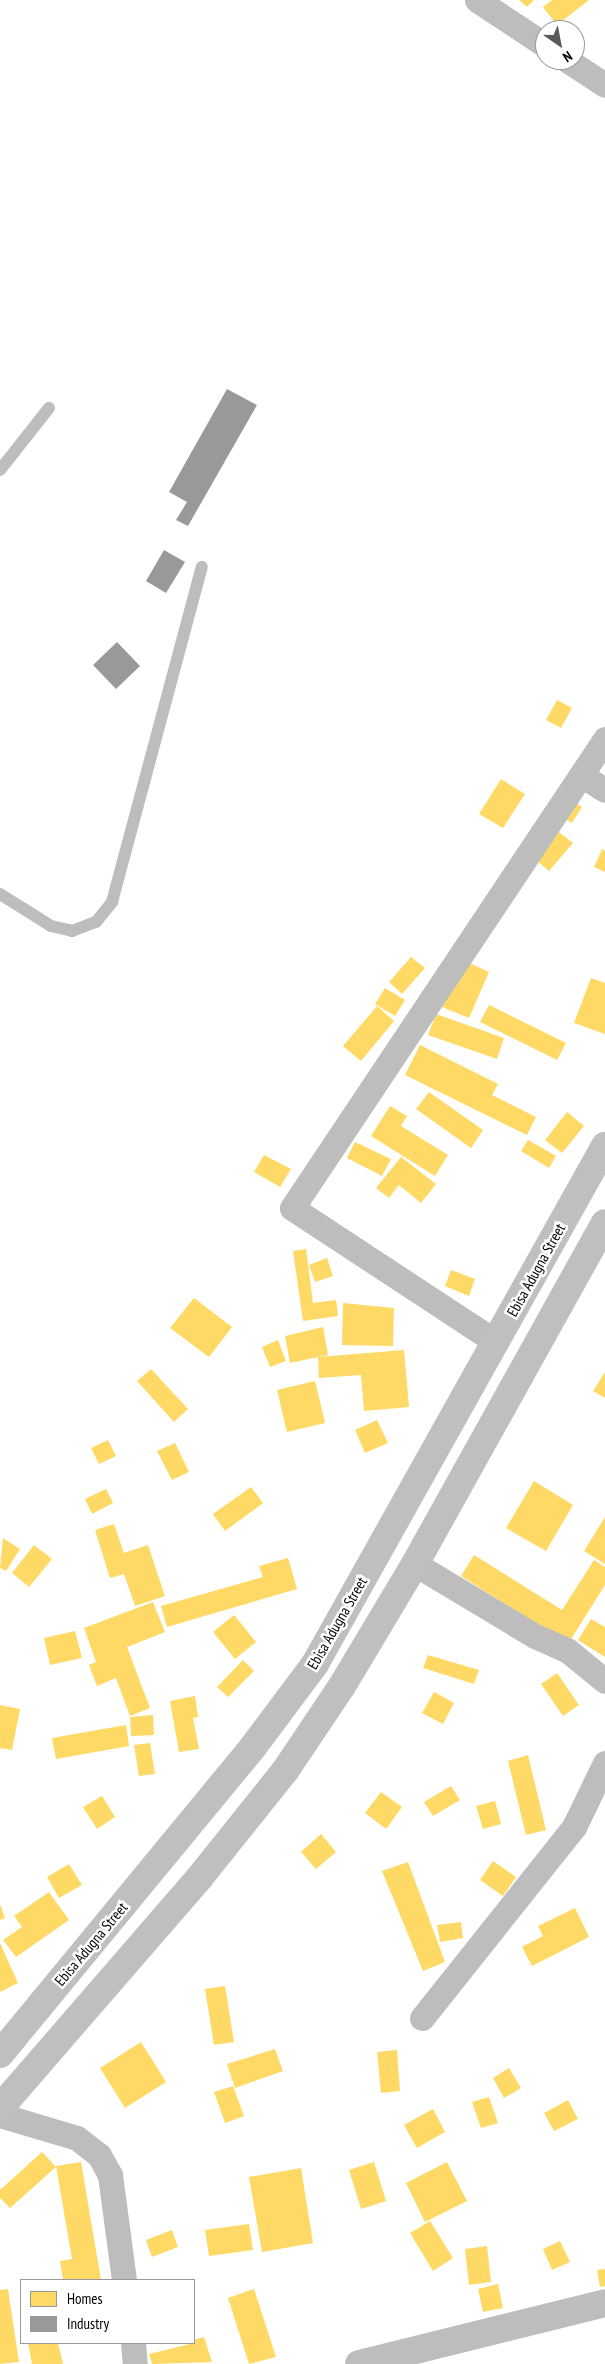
<!DOCTYPE html>
<html>
<head>
<meta charset="utf-8">
<style>
	body { margin:0 }
	#map { position:relative; width:605px; height:2364px; overflow:hidden; background:#fff; font-family:"PT Sans Narrow",sans-serif }
	div>[style] { position:absolute }
	[style*='--x'] { left:calc(var(--x)*1px); top:calc(var(--y)*1px); width:calc(var(--w)*1px); rotate:calc(var(--a)*1deg) }
	.homes>* { inset:0; background:#ffd966 }
	.industry>* { inset:0; background:#999 }
	.service>* { height:12px; margin:-6px; padding:0 6px; transform-origin:6px; border-radius:6px; background:#bdbdbd }
	.minor>* { height:25px; margin:-12.5px; padding:0 12.5px; transform-origin:12.5px; border-radius:12.5px; background:#bdbdbd }
	.tertiary>* { height:28px; margin:-14px; padding:0 14px; transform-origin:14px; border-radius:14px; background:#bdbdbd }
	.secondary>* { height:28px; margin:-14px; padding:0 14px; transform-origin:14px; border-radius:14px; background:#bfbfbf }
	span { translate:-50% -50%; white-space:nowrap; text-align:center; line-height:1.15; -webkit-text-stroke:5px #fff; paint-order:stroke }
	.street-label { font-size:15px; color:#000 }
	.legend { position:absolute; left:20px; top:2279px; width:175px; height:65px; box-sizing:border-box; background:#fff; border:1px solid #999; margin:0; padding:6px 9px; list-style:none; font-size:15px; color:#000 }
	.legend li { display:flex; align-items:center; gap:10px; height:25px }
	.legend b { width:25px; border:1px solid #999 }
	.north { position:absolute; left:535px; top:20px; width:50px; height:50px; box-sizing:border-box; background:#fff; border:1px solid #999; border-radius:50%; rotate:147deg; font-size:14px; font-weight:700; line-height:20px; text-align:center; color:#000 }
	.north::after { content:''; display:block; margin:auto; width:18px; height:22px; background:#595959; clip-path:polygon(50% 0,100% 100%,50% 72%,0 100%) }
</style>
</head>
<body>
<div id="map">
	<div class="homes">
		<i style="clip-path:polygon(519px 0,534px 0,527px 7px)"></i>
		<i style="clip-path:polygon(552px 0,589px 0,557px 25px,543px 7px)"></i>
		<i style="clip-path:polygon(557px 700px,572px 708px,561px 728px,546px 720px)"></i>
		<i style="clip-path:polygon(501px 779px,525px 794px,503px 828px,479px 814px)"></i>
		<i style="clip-path:polygon(566px 797px,582px 807px,572px 823px,556px 813px)"></i>
		<i style="clip-path:polygon(559px 832px,573px 843px,549px 871px,536px 860px)"></i>
		<i style="clip-path:polygon(602px 849px,605px 851px,605px 872px,594px 867px)"></i>
		<i style="clip-path:polygon(411px 957px,425px 968px,402px 994px,389px 982px)"></i>
		<i style="clip-path:polygon(463px 960px,489px 972px,469px 1018px,442px 1007px)"></i>
		<i style="clip-path:polygon(591px 978px,605px 983px,605px 1034px,574px 1023px)"></i>
		<i style="clip-path:polygon(385px 988px,405px 1000px,395px 1016px,375px 1004px)"></i>
		<i style="clip-path:polygon(489px 1005px,566px 1043px,557px 1060px,480px 1022px)"></i>
		<i style="clip-path:polygon(377px 1006px,394px 1021px,361px 1061px,343px 1046px)"></i>
		<i style="clip-path:polygon(436px 1014px,504px 1038px,497px 1059px,428px 1035px)"></i>
		<i style="clip-path:polygon(420px 1045px,498px 1084px,492px 1095px,536px 1117px,527px 1135px,405px 1075px)"></i>
		<i style="clip-path:polygon(429px 1092px,483px 1130px,471px 1148px,416px 1109px)"></i>
		<i style="clip-path:polygon(390px 1106px,407px 1116px,401px 1126px,448px 1155px,435px 1176px,371px 1136px)"></i>
		<i style="clip-path:polygon(567px 1112px,584px 1126px,562px 1153px,545px 1140px)"></i>
		<i style="clip-path:polygon(528px 1140px,556px 1156px,549px 1168px,521px 1151px)"></i>
		<i style="clip-path:polygon(355px 1142px,391px 1159px,382px 1176px,347px 1158px)"></i>
		<i style="clip-path:polygon(264px 1155px,291px 1169px,280px 1187px,254px 1172px)"></i>
		<i style="clip-path:polygon(401px 1157px,436px 1184px,421px 1203px,399px 1185px,389px 1198px,376px 1188px)"></i>
		<i style="clip-path:polygon(306px 1249px,313px 1303px,336px 1300px,338px 1316px,303px 1321px,293px 1251px)"></i>
		<i style="clip-path:polygon(327px 1258px,333px 1276px,315px 1282px,309px 1265px)"></i>
		<i style="clip-path:polygon(451px 1270px,475px 1279px,469px 1296px,445px 1286px)"></i>
		<i style="clip-path:polygon(194px 1298px,232px 1327px,209px 1357px,170px 1328px)"></i>
		<i style="clip-path:polygon(343px 1303px,394px 1308px,393px 1346px,342px 1345px)"></i>
		<i style="clip-path:polygon(323px 1327px,328px 1355px,290px 1363px,285px 1336px)"></i>
		<i style="clip-path:polygon(278px 1340px,286px 1361px,270px 1367px,262px 1347px)"></i>
		<i style="clip-path:polygon(404px 1350px,409px 1407px,364px 1411px,361px 1375px,319px 1378px,318px 1357px)"></i>
		<i style="clip-path:polygon(151px 1369px,188px 1409px,174px 1422px,137px 1381px)"></i>
		<i style="clip-path:polygon(605px 1372px,605px 1398px,593px 1391px)"></i>
		<i style="clip-path:polygon(315px 1381px,325px 1423px,287px 1432px,277px 1390px)"></i>
		<i style="clip-path:polygon(377px 1420px,388px 1443px,365px 1453px,355px 1430px)"></i>
		<i style="clip-path:polygon(108px 1440px,116px 1456px,99px 1464px,91px 1448px)"></i>
		<i style="clip-path:polygon(175px 1443px,189px 1472px,172px 1480px,157px 1451px)"></i>
		<i style="clip-path:polygon(534px 1481px,573px 1505px,546px 1551px,506px 1528px)"></i>
		<i style="clip-path:polygon(251px 1487px,263px 1503px,225px 1531px,213px 1514px)"></i>
		<i style="clip-path:polygon(106px 1489px,113px 1503px,92px 1514px,85px 1499px)"></i>
		<i style="clip-path:polygon(605px 1517px,605px 1564px,584px 1551px)"></i>
		<i style="clip-path:polygon(114px 1524px,124px 1553px,148px 1545px,165px 1596px,135px 1606px,124px 1574px,110px 1578px,95px 1530px)"></i>
		<i style="clip-path:polygon(3px 1538px,20px 1549px,6px 1571px,0 1568px)"></i>
		<i style="clip-path:polygon(34px 1545px,52px 1559px,29px 1587px,12px 1573px)"></i>
		<i style="clip-path:polygon(474px 1555px,562px 1610px,594px 1560px,605px 1567px,605px 1585px,568px 1644px,461px 1576px)"></i>
		<i style="clip-path:polygon(288px 1558px,297px 1589px,167px 1627px,161px 1606px,263px 1577px,259px 1566px)"></i>
		<i style="clip-path:polygon(153px 1602px,165px 1632px,127px 1647px,150px 1708px,130px 1716px,116px 1678px,97px 1686px,89px 1665px,96px 1662px,84px 1628px)"></i>
		<i style="clip-path:polygon(234px 1615px,256px 1642px,235px 1659px,213px 1632px)"></i>
		<i style="clip-path:polygon(591px 1619px,605px 1627px,605px 1657px,578px 1640px)"></i>
		<i style="clip-path:polygon(75px 1631px,82px 1658px,50px 1665px,44px 1638px)"></i>
		<i style="clip-path:polygon(428px 1655px,479px 1670px,474px 1684px,423px 1668px)"></i>
		<i style="clip-path:polygon(243px 1660px,254px 1671px,228px 1697px,217px 1687px)"></i>
		<i style="clip-path:polygon(557px 1673px,579px 1705px,563px 1716px,541px 1684px)"></i>
		<i style="clip-path:polygon(434px 1692px,454px 1703px,443px 1724px,422px 1713px)"></i>
		<i style="clip-path:polygon(195px 1696px,198px 1717px,193px 1718px,199px 1749px,179px 1752px,170px 1701px)"></i>
		<i style="clip-path:polygon(0 1705px,20px 1709px,12px 1750px,0 1748px)"></i>
		<i style="clip-path:polygon(153px 1715px,154px 1735px,131px 1736px,130px 1717px)"></i>
		<i style="clip-path:polygon(126px 1725px,129px 1746px,56px 1759px,52px 1738px)"></i>
		<i style="clip-path:polygon(150px 1743px,155px 1774px,139px 1776px,134px 1745px)"></i>
		<i style="clip-path:polygon(528px 1755px,546px 1830px,526px 1835px,508px 1761px)"></i>
		<i style="clip-path:polygon(451px 1786px,460px 1800px,433px 1816px,424px 1802px)"></i>
		<i style="clip-path:polygon(381px 1792px,402px 1807px,386px 1829px,365px 1813px)"></i>
		<i style="clip-path:polygon(102px 1796px,115px 1817px,97px 1829px,83px 1807px)"></i>
		<i style="clip-path:polygon(495px 1801px,501px 1824px,483px 1829px,476px 1806px)"></i>
		<i style="clip-path:polygon(321px 1834px,336px 1852px,316px 1869px,301px 1852px)"></i>
		<i style="clip-path:polygon(493px 1861px,516px 1877px,503px 1896px,480px 1880px)"></i>
		<i style="clip-path:polygon(408px 1862px,445px 1962px,423px 1971px,382px 1871px)"></i>
		<i style="clip-path:polygon(69px 1864px,82px 1885px,59px 1898px,47px 1877px)"></i>
		<i style="clip-path:polygon(49px 1892px,69px 1920px,16px 1957px,3px 1940px,22px 1927px,14px 1916px)"></i>
		<i style="clip-path:polygon(0 1904px,5px 1918px,0 1920px)"></i>
		<i style="clip-path:polygon(575px 1908px,589px 1937px,532px 1966px,522px 1947px,543px 1936px,538px 1926px)"></i>
		<i style="clip-path:polygon(461px 1922px,463px 1938px,440px 1942px,437px 1925px)"></i>
		<i style="clip-path:polygon(0 1943px,18px 1983px,0 1992px)"></i>
		<i style="clip-path:polygon(225px 1986px,234px 2042px,214px 2045px,205px 1989px)"></i>
		<i style="clip-path:polygon(141px 2042px,166px 2082px,125px 2108px,100px 2068px)"></i>
		<i style="clip-path:polygon(275px 2049px,283px 2071px,235px 2088px,227px 2064px)"></i>
		<i style="clip-path:polygon(397px 2050px,400px 2091px,381px 2093px,377px 2052px)"></i>
		<i style="clip-path:polygon(509px 2068px,521px 2088px,504px 2098px,493px 2078px)"></i>
		<i style="clip-path:polygon(233px 2086px,244px 2116px,225px 2123px,214px 2092px)"></i>
		<i style="clip-path:polygon(489px 2097px,498px 2123px,481px 2128px,472px 2102px)"></i>
		<i style="clip-path:polygon(568px 2100px,578px 2119px,554px 2131px,544px 2113px)"></i>
		<i style="clip-path:polygon(433px 2109px,445px 2132px,417px 2148px,404px 2125px)"></i>
		<i style="clip-path:polygon(42px 2152px,56px 2167px,10px 2208px,0 2198px,0 2190px)"></i>
		<i style="clip-path:polygon(81px 2162px,101px 2280px,63px 2280px,60px 2261px,72px 2259px,56px 2166px)"></i>
		<i style="clip-path:polygon(374px 2162px,386px 2201px,361px 2209px,349px 2170px)"></i>
		<i style="clip-path:polygon(447px 2162px,467px 2201px,425px 2222px,406px 2183px)"></i>
		<i style="clip-path:polygon(301px 2168px,313px 2243px,262px 2252px,249px 2177px)"></i>
		<i style="clip-path:polygon(430px 2221px,453px 2258px,433px 2271px,410px 2233px)"></i>
		<i style="clip-path:polygon(249px 2224px,253px 2250px,209px 2256px,205px 2230px)"></i>
		<i style="clip-path:polygon(172px 2230px,178px 2247px,152px 2257px,146px 2240px)"></i>
		<i style="clip-path:polygon(560px 2241px,570px 2262px,552px 2270px,543px 2249px)"></i>
		<i style="clip-path:polygon(487px 2246px,491px 2282px,469px 2285px,465px 2249px)"></i>
		<i style="clip-path:polygon(605px 2269px,605px 2286px,600px 2287px,597px 2270px)"></i>
		<i style="clip-path:polygon(498px 2284px,503px 2308px,483px 2312px,478px 2289px)"></i>
		<i style="clip-path:polygon(8px 2289px,19px 2362px,0 2364px,0 2290px)"></i>
		<i style="clip-path:polygon(254px 2289px,276px 2357px,249px 2364px,228px 2298px)"></i>
		<i style="clip-path:polygon(204px 2337px,212px 2362px,152px 2364px,149px 2354px,194px 2343px,194px 2340px)"></i>
		<i style="clip-path:polygon(28px 2343px,58px 2343px,63px 2364px,32px 2364px)"></i>
	</div>
	<div class="industry">
		<i style="clip-path:polygon(227px 389px,257px 405px,188px 526px,176px 520px,187px 502px,169px 492px)"></i>
		<i style="clip-path:polygon(164px 550px,185px 562px,166px 593px,146px 581px)"></i>
		<i style="clip-path:polygon(117px 642px,140px 666px,116px 689px,93px 665px)"></i>
	</div>
	<div class="service">
		<i style="--x:0;--y:470;--w:79;--a:-51.7"></i>
		<i style="--x:0;--y:894;--w:60;--a:32.1"></i>
		<i style="--x:51;--y:926;--w:22;--a:13"></i>
		<i style="--x:72;--y:931;--w:26;--a:-21"></i>
		<i style="--x:96;--y:922;--w:26;--a:-51"></i>
		<i style="--x:112;--y:902;--w:347;--a:-75"></i>
	</div>
	<div class="minor">
		<i style="--x:477;--y:0;--w:82;--a:33.5"></i>
		<i style="--x:567;--y:60;--w:45;--a:33.3"></i>
		<i style="--x:581;--y:775;--w:28;--a:32"></i>
		<i style="--x:496;--y:1342;--w:244;--a:-146.7"></i>
		<i style="--x:292;--y:1208;--w:564;--a:-56.28"></i>
		<i style="--x:415;--y:1564;--w:140;--a:31"></i>
		<i style="--x:535;--y:1636;--w:35;--a:24"></i>
		<i style="--x:567;--y:1650;--w:49;--a:39.2"></i>
		<i style="--x:422;--y:2018;--w:244;--a:-51.5"></i>
		<i style="--x:574;--y:1827;--w:71;--a:-64.2"></i>
		<i style="--x:0;--y:2115;--w:80;--a:16.6"></i>
		<i style="--x:77;--y:2138;--w:28;--a:38"></i>
		<i style="--x:99;--y:2155;--w:23;--a:61"></i>
		<i style="--x:110;--y:2175;--w:106;--a:82.4"></i>
		<i style="--x:133;--y:2343;--w:21;--a:85"></i>
	</div>
	<div class="tertiary">
		<i style="--x:359;--y:2364;--w:253;--a:-13.9"></i>
	</div>
	<div class="secondary">
		<i style="--x:0;--y:2054;--w:398;--a:-50.5"></i>
		<i style="--x:253;--y:1747;--w:104;--a:-53.2"></i>
		<i style="--x:315;--y:1664;--w:594;--a:-60.76"></i>
		<i style="--x:0;--y:2108;--w:306;--a:-49.1"></i>
		<i style="--x:200;--y:1877;--w:136;--a:-51.3"></i>
		<i style="--x:285;--y:1771;--w:102;--a:-56.2"></i>
		<i style="--x:342;--y:1686;--w:142;--a:-59.1"></i>
		<i style="--x:415;--y:1564;--w:390;--a:-60.9"></i>
	</div>
	<div class="street-label">
		<span style="left:536px;top:1270px;rotate:-61deg">Ebisa Adugna Street</span>
		<span style="left:337px;top:1623px;rotate:-60deg">Ebisa Adugna Street</span>
		<span style="left:91px;top:1944px;rotate:-50deg">Ebisa Adugna Street</span>
	</div>
	<ul class="legend">
	<li><b style="height:14px;background:#ffd966"></b>Homes</li>
	<li><b style="height:14px;background:#999"></b>Industry</li>
	</ul>
	<div class="north">N</div>
</div>
</body>
</html>
